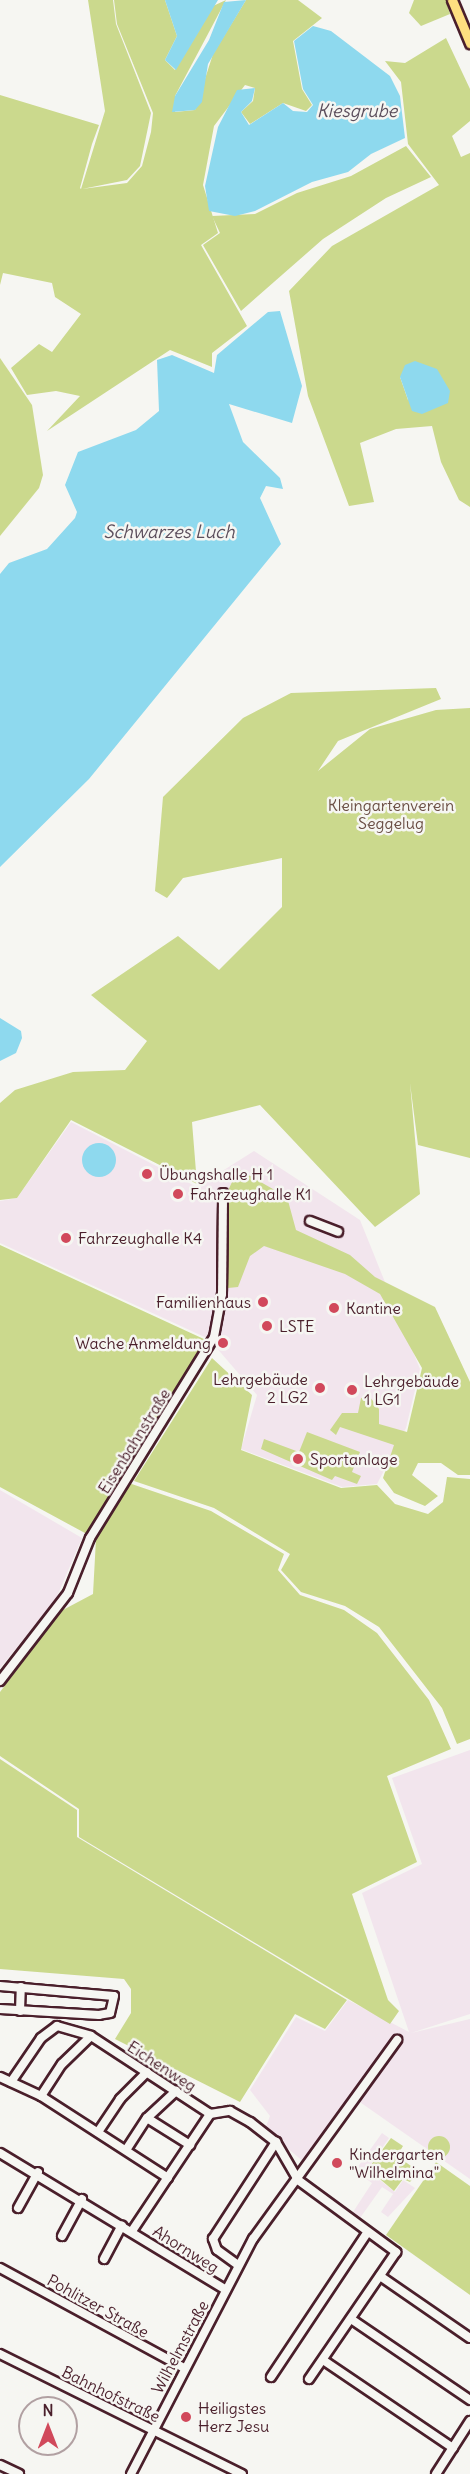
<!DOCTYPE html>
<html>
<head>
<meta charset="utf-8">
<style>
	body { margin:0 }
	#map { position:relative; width:470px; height:2474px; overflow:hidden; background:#f6f6f2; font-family:Delius,sans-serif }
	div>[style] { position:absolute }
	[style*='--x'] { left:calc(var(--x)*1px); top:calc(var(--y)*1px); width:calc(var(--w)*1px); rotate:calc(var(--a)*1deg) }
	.built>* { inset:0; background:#f2e5ed }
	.green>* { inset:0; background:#cbd98d }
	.round { border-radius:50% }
	.water>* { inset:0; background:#8ed9ee }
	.roads { filter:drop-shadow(2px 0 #4a1f2b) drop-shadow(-2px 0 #4a1f2b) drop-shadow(0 2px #4a1f2b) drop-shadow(0 -2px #4a1f2b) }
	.minor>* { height:8px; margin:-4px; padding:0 4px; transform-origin:4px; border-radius:4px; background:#f6f6f2 }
	.major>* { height:9px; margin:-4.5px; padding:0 4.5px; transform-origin:4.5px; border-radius:4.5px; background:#fedf80 }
	.dots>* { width:16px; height:16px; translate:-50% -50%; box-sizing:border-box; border:3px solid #f6f6f2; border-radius:50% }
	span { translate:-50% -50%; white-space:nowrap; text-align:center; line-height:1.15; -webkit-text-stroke:5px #f6f6f2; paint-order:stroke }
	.park-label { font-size:16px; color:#6a4e44 }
	.poi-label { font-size:16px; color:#4a1f2b }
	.left { translate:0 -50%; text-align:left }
	.right { translate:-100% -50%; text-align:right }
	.street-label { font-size:16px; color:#4a1f2b }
	.water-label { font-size:18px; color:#5b4e5c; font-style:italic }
	.north { position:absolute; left:18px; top:2396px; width:60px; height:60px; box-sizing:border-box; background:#f6f6f2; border:2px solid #b1a0a2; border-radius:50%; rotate:0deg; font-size:16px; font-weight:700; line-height:24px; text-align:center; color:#4a1f2b }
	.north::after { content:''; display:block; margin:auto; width:21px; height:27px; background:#d1495b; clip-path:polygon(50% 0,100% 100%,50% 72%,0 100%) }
</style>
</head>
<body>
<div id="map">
	<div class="built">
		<i style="clip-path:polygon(71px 1122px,197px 1187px,254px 1151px,360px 1220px,420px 1369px,406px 1428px,377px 1484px,342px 1487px,241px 1449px,257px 1395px,209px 1339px,0 1243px,0 1201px,17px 1198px)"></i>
		<i style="clip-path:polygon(0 1490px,82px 1538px,55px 1601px,0 1668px)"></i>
		<i style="clip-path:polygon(470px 1750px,470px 2014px,411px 2033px,470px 2019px,470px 2179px,354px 2098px,305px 2163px,265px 2129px,270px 2116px,250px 2090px,296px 2017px,325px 2031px,348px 2000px,409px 2032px,362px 1893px,422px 1864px,392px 1778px)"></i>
		<i style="clip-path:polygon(382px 2133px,389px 2138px,367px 2170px,395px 2192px,403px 2180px,415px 2188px,388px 2217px,381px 2212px,393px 2194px,382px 2187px,360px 2218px,353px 2212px,372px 2183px,355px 2171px)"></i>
	</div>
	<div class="green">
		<i style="clip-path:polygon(88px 0,113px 0,116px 24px,151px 113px,140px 166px,127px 180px,82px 189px,127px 183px,142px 166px,151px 132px,153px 113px,117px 24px,114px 0,165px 0,177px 36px,165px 60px,175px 70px,213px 6px,226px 0,175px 96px,175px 112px,195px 110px,213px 54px,246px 0,298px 0,322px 18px,293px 41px,302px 89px,312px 105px,306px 111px,283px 103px,250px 124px,241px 112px,253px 101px,255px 88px,245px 85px,214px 126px,203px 185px,218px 233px,201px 245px,247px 326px,212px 353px,212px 367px,170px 350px,47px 431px,80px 396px,56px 391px,27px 395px,11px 368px,39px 344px,52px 352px,81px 314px,55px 297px,52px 283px,3px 273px,0 285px,0 95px,99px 125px,92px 144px,80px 188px,81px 189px,105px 111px)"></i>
		<i style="clip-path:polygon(414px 0,446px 0,450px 14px,421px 26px,409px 13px)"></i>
		<i style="clip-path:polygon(evenodd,446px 38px,470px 89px,470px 121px,452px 136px,461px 157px,470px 153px,470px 507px,459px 500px,441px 462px,432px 426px,396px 429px,360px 443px,374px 502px,349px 506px,308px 396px,289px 291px,332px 246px,439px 185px,408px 144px,401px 82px,385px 61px,405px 63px,446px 38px,400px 377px,448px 403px,408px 400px,400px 377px)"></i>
		<i style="clip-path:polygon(406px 146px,431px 177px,386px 198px,323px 239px,241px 311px,203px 245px,220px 233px,212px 216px,255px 214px,297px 193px,351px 176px)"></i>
		<i style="clip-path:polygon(0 358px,32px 405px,43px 475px,39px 488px,0 536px)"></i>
		<i style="clip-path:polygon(436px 688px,441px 699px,338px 741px,318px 771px,370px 729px,436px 710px,470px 708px,470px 1158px,418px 1145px,410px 1083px,420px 1194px,375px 1227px,260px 1105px,192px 1122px,197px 1184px,71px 1120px,17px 1198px,0 1200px,0 1103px,15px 1090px,73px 1072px,125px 1070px,147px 1041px,91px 995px,178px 936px,219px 970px,282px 907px,282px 858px,183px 878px,167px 898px,155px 891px,163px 797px,243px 718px,291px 693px)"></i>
		<i style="clip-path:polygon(238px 1169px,287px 1197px,296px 1230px,350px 1255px,375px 1277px,435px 1307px,470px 1382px,470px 1475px,458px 1475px,441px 1463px,418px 1463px,412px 1475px,438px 1496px,425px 1506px,394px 1493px,383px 1478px,394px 1445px,340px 1427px,336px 1435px,330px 1430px,342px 1413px,358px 1413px,361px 1398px,370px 1397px,379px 1409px,379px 1424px,407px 1432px,422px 1368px,380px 1294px,345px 1274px,264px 1246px,250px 1256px,238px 1287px,228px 1288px,226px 1195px)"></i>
		<i style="clip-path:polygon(0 1245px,206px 1340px,117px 1479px,211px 1511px,284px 1554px,278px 1570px,300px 1595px,344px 1610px,377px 1633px,429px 1700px,451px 1749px,387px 1776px,417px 1862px,352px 1894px,388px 2000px,399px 2011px,390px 2024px,79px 1837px,79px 1809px,0 1756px,0 1692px,61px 1611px,93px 1594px,96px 1539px,0 1487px)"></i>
		<i style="clip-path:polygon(212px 1358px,252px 1395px,241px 1450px,341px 1488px,377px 1485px,395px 1504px,428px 1514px,443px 1502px,447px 1477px,470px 1479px,470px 1739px,457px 1744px,442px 1708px,379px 1627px,345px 1606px,301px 1592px,281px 1570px,290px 1554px,214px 1508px,134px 1481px)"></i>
		<i style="clip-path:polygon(307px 1432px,360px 1452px,352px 1472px,361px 1476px,357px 1484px,335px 1476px,332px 1480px,261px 1449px,264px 1439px,299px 1452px)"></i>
		<i style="clip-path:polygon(0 1759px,77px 1810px,77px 1837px,347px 2000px,325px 2029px,295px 2014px,240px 2102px,115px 2039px,131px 2013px,131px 1989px,124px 1979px,0 1969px)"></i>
		<i class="round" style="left:428px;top:2136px;width:22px;height:22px"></i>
		<i style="clip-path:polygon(391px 2138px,403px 2146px,397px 2156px,411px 2166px,408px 2173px,414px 2177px,410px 2182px,403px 2179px,394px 2191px,368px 2169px)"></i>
		<i style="clip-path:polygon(436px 2162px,470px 2186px,470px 2295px,386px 2235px)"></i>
	</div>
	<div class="water">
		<i style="clip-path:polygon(165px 0,218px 0,176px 70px,165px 60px,177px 36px)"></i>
		<i style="clip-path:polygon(246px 0,208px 64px,202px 102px,195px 110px,172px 112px,175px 96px,209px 40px,224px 2px)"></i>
		<i style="clip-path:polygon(313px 26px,331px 31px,390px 76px,400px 96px,405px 138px,371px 154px,348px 172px,312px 182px,255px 211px,235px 216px,209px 211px,205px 186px,218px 127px,237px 90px,255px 88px,252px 101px,241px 112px,249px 125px,283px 103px,293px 111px,307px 112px,313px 105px,303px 89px,294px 41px)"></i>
		<i style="clip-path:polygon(280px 311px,302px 386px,292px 423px,229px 404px,243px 442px,280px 478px,283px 489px,266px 486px,260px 498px,281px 544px,89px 779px,0 867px,0 574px,9px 563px,47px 549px,75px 518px,77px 512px,65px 485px,78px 452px,136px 430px,159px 411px,157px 360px,172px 355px,214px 373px,217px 355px,268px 312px)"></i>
		<i style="clip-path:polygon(415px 361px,437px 369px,450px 391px,448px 403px,422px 414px,412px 411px,400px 377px,405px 365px)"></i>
		<i style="clip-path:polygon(0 1018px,21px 1031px,22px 1038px,16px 1053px,0 1061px)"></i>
		<i class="round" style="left:82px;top:1143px;width:34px;height:34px"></i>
	</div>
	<div class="roads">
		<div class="minor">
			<i style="--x:310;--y:1221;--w:30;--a:21"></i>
			<i style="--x:0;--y:1681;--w:111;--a:-52.3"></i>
			<i style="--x:68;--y:1593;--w:59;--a:-68.2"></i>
			<i style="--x:90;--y:1538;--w:236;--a:-58.3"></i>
			<i style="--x:214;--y:1337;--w:44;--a:-79.5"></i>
			<i style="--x:222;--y:1294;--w:101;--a:-89.4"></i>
			<i style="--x:0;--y:1986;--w:114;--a:5"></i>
			<i style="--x:114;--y:1996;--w:17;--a:103"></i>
			<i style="--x:110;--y:2013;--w:11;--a:170"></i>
			<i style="--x:99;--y:2015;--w:99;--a:-176.5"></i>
			<i style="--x:20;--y:2011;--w:24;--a:-88"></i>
			<i style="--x:0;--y:2077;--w:45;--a:24.9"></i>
			<i style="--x:41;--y:2096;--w:151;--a:32.8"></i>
			<i style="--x:11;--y:2082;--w:53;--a:-55.7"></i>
			<i style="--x:41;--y:2038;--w:20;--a:-37"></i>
			<i style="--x:57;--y:2026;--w:35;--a:16"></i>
			<i style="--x:91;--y:2036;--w:142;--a:33.2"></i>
			<i style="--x:41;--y:2096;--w:38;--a:-57"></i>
			<i style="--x:62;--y:2064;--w:40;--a:-44"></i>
			<i style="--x:210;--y:2114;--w:20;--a:-9"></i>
			<i style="--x:230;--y:2111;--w:23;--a:29"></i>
			<i style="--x:250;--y:2122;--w:33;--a:38"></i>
			<i style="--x:276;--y:2142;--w:44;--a:59.9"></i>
			<i style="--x:298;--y:2180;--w:122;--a:36.3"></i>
			<i style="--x:396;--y:2252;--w:154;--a:124.4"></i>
			<i style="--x:147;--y:2118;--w:51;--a:32.1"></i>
			<i style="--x:98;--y:2132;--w:40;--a:-56"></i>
			<i style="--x:120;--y:2099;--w:38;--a:-45"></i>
			<i style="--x:126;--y:2150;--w:38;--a:-57"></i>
			<i style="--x:147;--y:2118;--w:40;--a:-43"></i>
			<i style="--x:0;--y:2153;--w:264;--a:31.2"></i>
			<i style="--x:18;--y:2208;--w:41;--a:-60.9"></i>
			<i style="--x:132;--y:2231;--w:141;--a:-56.3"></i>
			<i style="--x:62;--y:2236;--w:42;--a:-61.6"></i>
			<i style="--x:104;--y:2259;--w:38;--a:-62"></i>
			<i style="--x:238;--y:2265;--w:26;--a:-144"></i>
			<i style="--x:217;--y:2250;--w:12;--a:-110"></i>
			<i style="--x:213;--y:2239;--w:116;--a:-57"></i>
			<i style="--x:0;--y:2268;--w:209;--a:28.5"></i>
			<i style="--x:380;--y:2276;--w:109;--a:34.6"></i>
			<i style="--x:351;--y:2319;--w:144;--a:34.2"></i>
			<i style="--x:0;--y:2354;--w:270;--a:26.4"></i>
			<i style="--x:323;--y:2360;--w:157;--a:34.1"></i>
			<i style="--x:271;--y:2377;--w:173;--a:-56.3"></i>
			<i style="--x:0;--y:2465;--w:21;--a:25"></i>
			<i style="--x:131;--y:2474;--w:265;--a:-62.6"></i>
			<i style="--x:253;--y:2239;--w:246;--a:-54.1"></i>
			<i style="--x:436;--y:2474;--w:63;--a:-57.3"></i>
		</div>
		<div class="major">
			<i style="--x:452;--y:0;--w:47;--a:67.3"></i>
		</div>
	</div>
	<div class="dots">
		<i style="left:147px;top:1174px;background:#d1495b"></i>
		<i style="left:178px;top:1194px;background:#d1495b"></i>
		<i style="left:66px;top:1238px;background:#d1495b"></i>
		<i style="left:263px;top:1302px;background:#d1495b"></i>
		<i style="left:334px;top:1308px;background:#d1495b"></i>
		<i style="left:267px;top:1326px;background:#d1495b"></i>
		<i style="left:223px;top:1343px;background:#d1495b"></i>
		<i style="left:320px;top:1388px;background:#d1495b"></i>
		<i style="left:352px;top:1390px;background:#d1495b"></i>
		<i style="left:298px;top:1459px;background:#d1495b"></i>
		<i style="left:337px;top:2163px;background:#d1495b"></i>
		<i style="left:186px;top:2417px;background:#d1495b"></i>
	</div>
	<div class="park-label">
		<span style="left:391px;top:814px">Kleingartenverein<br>Seggelug</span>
	</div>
	<div class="poi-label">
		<span class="left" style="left:159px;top:1174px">Übungshalle H 1</span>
		<span class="left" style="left:190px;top:1194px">Fahrzeughalle K1</span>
		<span class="left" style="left:78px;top:1238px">Fahrzeughalle K4</span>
		<span class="right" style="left:251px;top:1302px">Familienhaus</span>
		<span class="left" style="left:346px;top:1308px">Kantine</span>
		<span class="left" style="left:279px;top:1326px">LSTE</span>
		<span class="right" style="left:211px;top:1343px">Wache Anmeldung</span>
		<span class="right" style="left:308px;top:1388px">Lehrgebäude<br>2 LG2</span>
		<span class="left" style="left:364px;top:1390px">Lehrgebäude<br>1 LG1</span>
		<span class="left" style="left:310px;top:1459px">Sportanlage</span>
		<span class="left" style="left:349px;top:2163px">Kindergarten<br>"Wilhelmina"</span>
		<span class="left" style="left:198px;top:2417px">Heiligstes<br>Herz Jesu</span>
	</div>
	<div class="street-label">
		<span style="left:134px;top:1441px;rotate:-58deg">Eisenbahnstraße</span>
		<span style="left:162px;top:2066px;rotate:33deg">Eichenweg</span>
		<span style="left:186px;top:2249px;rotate:32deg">Ahornweg</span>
		<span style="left:98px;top:2306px;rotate:29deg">Pohlitzer Straße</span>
		<span style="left:180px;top:2347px;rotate:-62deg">Wilhelmstraße</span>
		<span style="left:111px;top:2394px;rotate:26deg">Bahnhofstraße</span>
	</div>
	<div class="water-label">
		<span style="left:357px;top:111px">Kiesgrube</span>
		<span style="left:169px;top:532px">Schwarzes Luch</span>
	</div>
	<div class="north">N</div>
</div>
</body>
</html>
